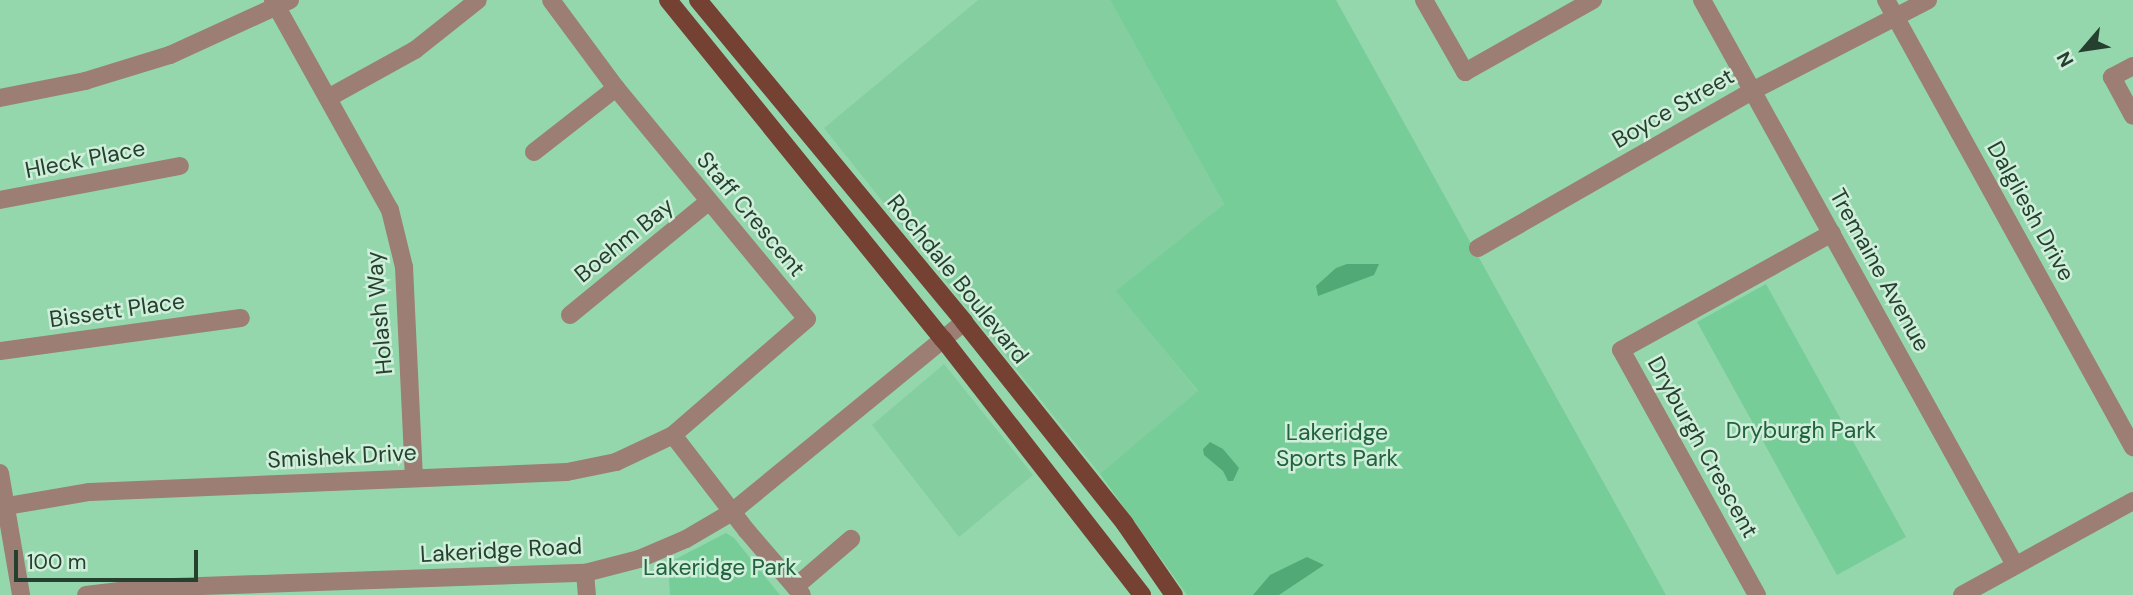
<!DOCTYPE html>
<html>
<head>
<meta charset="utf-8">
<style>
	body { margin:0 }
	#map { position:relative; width:2133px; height:595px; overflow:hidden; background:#95d7ad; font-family:"DM Sans",sans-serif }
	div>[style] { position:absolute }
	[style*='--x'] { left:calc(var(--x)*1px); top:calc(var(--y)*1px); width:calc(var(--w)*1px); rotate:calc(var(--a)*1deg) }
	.built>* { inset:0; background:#85cea0 }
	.green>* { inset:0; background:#77cd98 }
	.forest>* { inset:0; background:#51aa76 }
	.minor>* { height:18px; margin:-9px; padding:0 9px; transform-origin:9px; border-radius:9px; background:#9c7e75 }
	.major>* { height:18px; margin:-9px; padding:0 9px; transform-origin:9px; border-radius:9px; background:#754133 }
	span { translate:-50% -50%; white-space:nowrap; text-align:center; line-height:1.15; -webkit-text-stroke:5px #cfefda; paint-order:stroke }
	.street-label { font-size:23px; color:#25402f }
	.park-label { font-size:23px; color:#22623f }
	.north { position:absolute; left:2049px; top:14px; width:70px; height:70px; -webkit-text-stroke:5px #cfefda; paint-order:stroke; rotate:241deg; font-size:19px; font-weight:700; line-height:28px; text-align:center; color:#25402f }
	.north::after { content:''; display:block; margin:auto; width:24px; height:32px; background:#25402f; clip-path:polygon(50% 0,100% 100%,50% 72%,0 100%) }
	.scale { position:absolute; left:14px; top:550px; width:184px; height:32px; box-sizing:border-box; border:4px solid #25402f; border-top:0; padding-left:9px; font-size:21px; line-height:24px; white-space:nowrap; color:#25402f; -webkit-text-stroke:5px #cfefda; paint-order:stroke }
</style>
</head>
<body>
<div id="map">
	<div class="built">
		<i style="clip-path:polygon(978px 0,1110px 0,1224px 204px,1117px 291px,1198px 392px,1100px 474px,824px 128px)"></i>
		<i style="clip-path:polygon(944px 364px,1033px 475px,959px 537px,872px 425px)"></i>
	</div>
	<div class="green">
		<i style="clip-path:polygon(1110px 0,1336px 0,1666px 595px,1187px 595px,1100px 474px,1198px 391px,1116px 291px,1224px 204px)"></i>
		<i style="clip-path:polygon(1766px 284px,1906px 537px,1837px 575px,1697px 322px)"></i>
		<i style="clip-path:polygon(726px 533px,734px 538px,780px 595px,670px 595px,668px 563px)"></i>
	</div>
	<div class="forest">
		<i style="clip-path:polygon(1347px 264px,1379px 264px,1374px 275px,1318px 296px,1316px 286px,1336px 268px)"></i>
		<i style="clip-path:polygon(1210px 442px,1223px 449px,1239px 468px,1233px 481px,1228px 481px,1223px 471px,1204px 455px,1203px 449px)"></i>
		<i style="clip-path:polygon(1307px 557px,1324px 565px,1279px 595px,1253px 595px,1270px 575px)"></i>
	</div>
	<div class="minor">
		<i style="--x:273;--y:0;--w:240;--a:60.9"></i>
		<i style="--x:390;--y:210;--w:59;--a:76.2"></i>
		<i style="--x:404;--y:267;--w:210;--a:87.3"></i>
		<i style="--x:1424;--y:0;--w:83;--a:60.3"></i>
		<i style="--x:1465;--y:72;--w:147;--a:-29.4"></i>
		<i style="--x:1702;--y:0;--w:646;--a:61.01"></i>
		<i style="--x:1886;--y:0;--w:511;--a:61.08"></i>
		<i style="--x:2133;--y:66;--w:24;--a:152"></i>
		<i style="--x:2112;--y:77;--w:44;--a:61.7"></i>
		<i style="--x:0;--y:98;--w:87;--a:-11.3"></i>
		<i style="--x:85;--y:81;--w:89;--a:-17"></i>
		<i style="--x:170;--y:55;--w:132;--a:-24.6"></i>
		<i style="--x:328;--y:98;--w:99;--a:-28.9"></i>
		<i style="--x:415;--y:50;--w:80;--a:-38.4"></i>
		<i style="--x:534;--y:152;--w:104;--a:-38"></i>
		<i style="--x:0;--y:200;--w:183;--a:-10.7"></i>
		<i style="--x:1478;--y:248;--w:316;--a:-29.8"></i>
		<i style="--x:1752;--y:91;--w:198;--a:-27.3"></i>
		<i style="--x:570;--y:315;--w:178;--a:-39.3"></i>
		<i style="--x:0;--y:351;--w:243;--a:-7.8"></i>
		<i style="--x:673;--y:435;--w:121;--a:52.4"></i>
		<i style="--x:747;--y:531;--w:84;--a:49.3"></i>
		<i style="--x:0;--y:473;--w:124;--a:80.2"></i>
		<i style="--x:7;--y:506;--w:84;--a:-9.6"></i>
		<i style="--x:90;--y:492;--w:477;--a:-2.4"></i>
		<i style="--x:567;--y:472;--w:50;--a:-11.5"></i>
		<i style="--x:616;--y:462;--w:63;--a:-25.3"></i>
		<i style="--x:673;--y:435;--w:177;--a:-40.9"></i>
		<i style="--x:807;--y:319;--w:300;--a:-129.6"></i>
		<i style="--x:616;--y:88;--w:109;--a:-126.5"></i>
		<i style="--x:585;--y:573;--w:22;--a:85"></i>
		<i style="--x:795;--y:587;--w:74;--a:-40.6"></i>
		<i style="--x:86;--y:595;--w:59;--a:-6.8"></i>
		<i style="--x:145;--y:588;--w:440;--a:-2"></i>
		<i style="--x:585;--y:573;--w:56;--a:-14.5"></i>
		<i style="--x:639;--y:559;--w:51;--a:-23.1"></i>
		<i style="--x:686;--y:539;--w:53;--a:-30.4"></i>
		<i style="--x:732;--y:512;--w:300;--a:-39.3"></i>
		<i style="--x:1757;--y:595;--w:280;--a:-119"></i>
		<i style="--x:1621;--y:350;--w:241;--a:-29"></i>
		<i style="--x:1962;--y:595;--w:195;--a:-28.8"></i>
	</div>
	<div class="major">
		<i style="--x:668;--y:0;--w:437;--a:51"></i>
		<i style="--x:943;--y:339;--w:324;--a:52.1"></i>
		<i style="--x:698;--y:0;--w:418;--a:50.4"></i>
		<i style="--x:964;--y:322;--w:258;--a:51.4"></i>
		<i style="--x:1125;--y:524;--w:86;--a:55.4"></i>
	</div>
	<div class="street-label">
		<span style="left:1673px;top:108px;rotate:-30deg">Boyce Street</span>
		<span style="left:85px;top:159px;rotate:-11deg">Hleck Place</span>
		<span style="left:2031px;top:211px;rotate:61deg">Dalgliesh Drive</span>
		<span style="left:751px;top:214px;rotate:50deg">Staff Crescent</span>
		<span style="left:624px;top:240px;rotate:-39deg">Boehm Bay</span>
		<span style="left:1880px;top:270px;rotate:61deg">Tremaine Avenue</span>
		<span style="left:958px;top:279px;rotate:51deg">Rochdale Boulevard</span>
		<span style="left:117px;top:310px;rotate:-8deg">Bissett Place</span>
		<span style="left:379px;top:313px;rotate:-95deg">Holash Way</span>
		<span style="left:1703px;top:447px;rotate:61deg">Dryburgh Crescent</span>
		<span style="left:342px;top:456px;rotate:-3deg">Smishek Drive</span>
		<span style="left:501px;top:550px;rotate:-3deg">Lakeridge Road</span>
	</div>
	<div class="park-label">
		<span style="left:1801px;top:430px">Dryburgh Park</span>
		<span style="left:1337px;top:445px">Lakeridge<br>Sports Park</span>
		<span style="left:720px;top:567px">Lakeridge Park</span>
	</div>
	<div class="north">N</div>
	<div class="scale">100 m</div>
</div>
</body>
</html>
